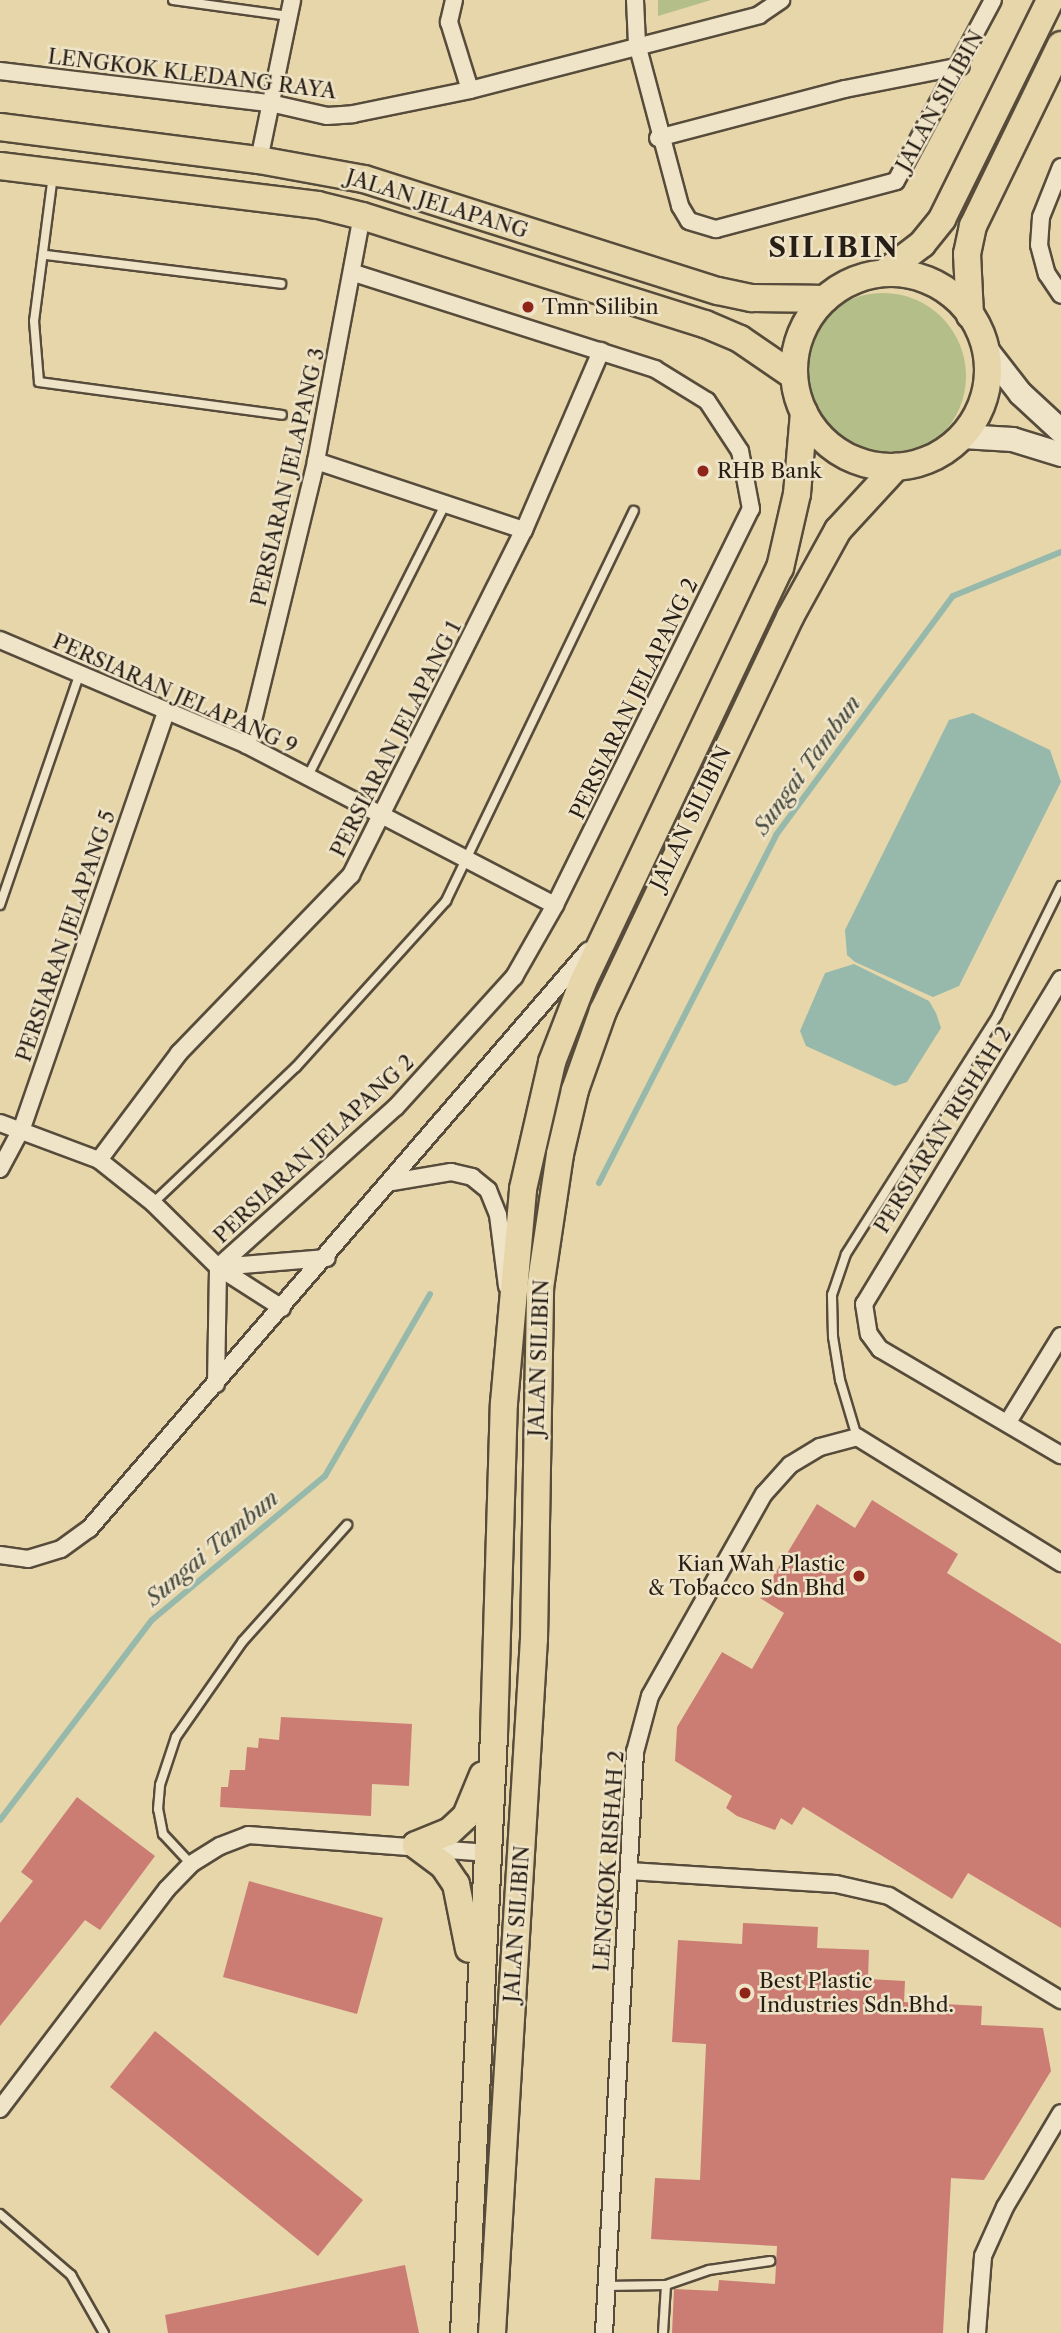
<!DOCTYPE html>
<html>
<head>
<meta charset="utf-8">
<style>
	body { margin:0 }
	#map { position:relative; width:1061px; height:2333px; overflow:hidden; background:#e6d6aa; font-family:"Libre Caslon Text",serif }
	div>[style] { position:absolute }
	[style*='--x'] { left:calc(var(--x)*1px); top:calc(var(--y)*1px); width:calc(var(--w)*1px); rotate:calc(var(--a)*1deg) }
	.green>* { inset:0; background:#b4be88 }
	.round { border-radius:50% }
	.water>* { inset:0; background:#96b9ac }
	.stream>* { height:6px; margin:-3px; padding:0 3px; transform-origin:3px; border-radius:3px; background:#96b9ac }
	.building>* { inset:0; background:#cb7d74 }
	.roads { filter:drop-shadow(2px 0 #574c3b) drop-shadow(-2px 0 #574c3b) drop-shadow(0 2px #574c3b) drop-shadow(0 -2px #574c3b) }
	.service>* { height:8px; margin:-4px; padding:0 4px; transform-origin:4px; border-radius:4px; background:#efe4c8 }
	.minor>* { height:16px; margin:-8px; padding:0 8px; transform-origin:8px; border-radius:8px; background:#efe4c8 }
	.secondary>* { height:23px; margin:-11.5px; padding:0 11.5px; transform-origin:11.5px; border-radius:11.5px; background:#efe4c8 }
	.primary>* { height:26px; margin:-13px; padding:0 13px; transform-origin:13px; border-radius:13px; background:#e6d6aa }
	.primary>.ring { margin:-13px; padding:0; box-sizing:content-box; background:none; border:26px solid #e6d6aa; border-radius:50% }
	.dots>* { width:19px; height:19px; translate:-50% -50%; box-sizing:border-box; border:4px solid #efe4c8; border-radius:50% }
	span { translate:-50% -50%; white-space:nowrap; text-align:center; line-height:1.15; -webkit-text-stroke:5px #efe4c8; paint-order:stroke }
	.street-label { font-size:21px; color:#271e16 }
	.poi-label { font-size:21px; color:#271e16 }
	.left { translate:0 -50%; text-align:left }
	.right { translate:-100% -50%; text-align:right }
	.water-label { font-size:23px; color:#484c43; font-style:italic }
	.district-label { font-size:28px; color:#271e16; font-weight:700; letter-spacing:2px }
</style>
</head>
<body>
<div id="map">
	<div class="green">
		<i style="clip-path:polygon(658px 0,711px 0,658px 16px)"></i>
		<i class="round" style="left:800px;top:293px;width:166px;height:166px"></i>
	</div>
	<div class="water">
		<i style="clip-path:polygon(973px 713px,1050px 750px,1061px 782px,959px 986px,933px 997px,855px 962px,847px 955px,845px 930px,949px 720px)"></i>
		<i style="clip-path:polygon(854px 964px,929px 1001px,936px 1013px,941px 1028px,907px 1082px,895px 1086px,806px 1046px,800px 1031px,825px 973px)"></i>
	</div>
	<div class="stream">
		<i style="--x:599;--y:1183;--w:390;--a:-63"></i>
		<i style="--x:776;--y:835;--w:297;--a:-53.5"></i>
		<i style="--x:953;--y:596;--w:117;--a:-22.2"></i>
		<i style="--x:0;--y:1820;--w:251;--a:-52.8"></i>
		<i style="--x:152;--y:1620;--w:225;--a:-39.8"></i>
		<i style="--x:325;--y:1476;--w:210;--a:-60"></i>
	</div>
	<div class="building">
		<i style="clip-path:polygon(872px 1500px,958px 1554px,947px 1573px,1061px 1644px,1061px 1928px,968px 1873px,952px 1899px,803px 1807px,792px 1825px,781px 1818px,775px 1830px,737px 1816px,726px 1808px,732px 1796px,675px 1761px,677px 1727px,722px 1652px,752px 1669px,784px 1613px,760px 1598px,817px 1504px,855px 1528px)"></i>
		<i style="clip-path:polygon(281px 1717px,412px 1724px,409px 1786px,372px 1784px,371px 1816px,220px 1807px,221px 1787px,228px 1787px,230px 1770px,245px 1770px,247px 1747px,258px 1748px,259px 1738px,279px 1740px)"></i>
		<i style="clip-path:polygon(77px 1797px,155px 1856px,100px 1930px,85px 1920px,0 2026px,0 1923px,33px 1881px,21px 1872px)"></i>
		<i style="clip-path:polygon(249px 1881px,383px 1918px,357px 2014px,223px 1977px)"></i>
		<i style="clip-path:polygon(743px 1923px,818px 1927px,817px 1948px,869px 1950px,868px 1979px,905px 1981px,904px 2002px,982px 2006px,981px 2025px,1043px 2028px,1051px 2071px,984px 2180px,951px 2178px,943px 2333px,672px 2333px,674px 2289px,718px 2291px,719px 2280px,775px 2284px,777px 2246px,651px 2239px,655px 2178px,700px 2180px,706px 2044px,672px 2042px,678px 1940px,742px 1944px)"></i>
		<i style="clip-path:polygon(155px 2031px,363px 2200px,318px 2256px,110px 2087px)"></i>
		<i style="clip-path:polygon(405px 2265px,419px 2333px,168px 2333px,165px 2315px)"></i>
	</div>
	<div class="roads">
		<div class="service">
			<i style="--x:173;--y:0;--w:117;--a:7.9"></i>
			<i style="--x:53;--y:175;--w:147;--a:97.4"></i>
			<i style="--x:34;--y:321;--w:61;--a:85.3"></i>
			<i style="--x:39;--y:382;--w:245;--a:7.7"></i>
			<i style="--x:46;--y:255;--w:237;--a:7"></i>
			<i style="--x:307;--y:778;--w:306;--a:-63.2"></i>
			<i style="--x:0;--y:905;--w:245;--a:-71"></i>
			<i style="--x:153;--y:1203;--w:197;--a:-43.6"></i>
			<i style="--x:296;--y:1067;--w:224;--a:-47.9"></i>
			<i style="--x:446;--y:901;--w:433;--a:-64.3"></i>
			<i style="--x:857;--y:1437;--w:59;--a:-106.6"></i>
			<i style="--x:840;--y:1380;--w:44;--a:-99.2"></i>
			<i style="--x:833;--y:1337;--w:42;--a:-91.4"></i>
			<i style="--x:832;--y:1295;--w:43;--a:-71.1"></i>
			<i style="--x:846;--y:1254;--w:282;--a:-57.6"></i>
			<i style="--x:997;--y:1016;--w:145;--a:-63.8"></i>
			<i style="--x:191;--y:1864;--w:41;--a:-133"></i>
			<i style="--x:163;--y:1834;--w:25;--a:-101"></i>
			<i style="--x:158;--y:1809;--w:24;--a:-85"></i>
			<i style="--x:160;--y:1785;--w:51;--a:-71.6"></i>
			<i style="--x:176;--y:1737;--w:117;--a:-55.1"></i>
			<i style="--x:243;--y:1641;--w:156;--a:-48.1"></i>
			<i style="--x:0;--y:2214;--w:94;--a:40.7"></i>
			<i style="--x:71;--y:2275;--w:67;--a:60.4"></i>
			<i style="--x:606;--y:2286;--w:60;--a:-1"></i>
			<i style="--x:666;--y:2285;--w:46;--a:-19.2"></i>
			<i style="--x:709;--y:2270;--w:62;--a:-8.4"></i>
			<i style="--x:663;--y:2333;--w:48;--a:-86.4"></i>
		</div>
		<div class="minor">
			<i style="--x:454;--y:0;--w:23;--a:103"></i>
			<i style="--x:449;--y:22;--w:71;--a:72.8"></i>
			<i style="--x:635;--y:0;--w:44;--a:87.4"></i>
			<i style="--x:637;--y:44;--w:168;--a:75.1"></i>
			<i style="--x:680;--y:206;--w:17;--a:59"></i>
			<i style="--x:689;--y:221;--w:28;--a:17"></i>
			<i style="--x:716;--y:229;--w:186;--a:-14.9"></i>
			<i style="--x:896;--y:181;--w:205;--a:-61.8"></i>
			<i style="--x:0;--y:71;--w:272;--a:6.8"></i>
			<i style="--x:270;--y:103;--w:58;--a:12.8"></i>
			<i style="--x:327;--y:116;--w:26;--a:-4"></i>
			<i style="--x:353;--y:114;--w:119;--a:-11.6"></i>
			<i style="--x:470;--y:90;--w:299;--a:-14.5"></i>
			<i style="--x:759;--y:15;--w:27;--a:-34"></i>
			<i style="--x:658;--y:138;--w:193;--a:-14.7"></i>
			<i style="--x:845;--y:89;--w:118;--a:-11.2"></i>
			<i style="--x:259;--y:160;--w:163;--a:-78.3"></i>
			<i style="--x:1061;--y:167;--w:54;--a:111.8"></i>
			<i style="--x:1041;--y:217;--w:28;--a:94"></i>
			<i style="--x:1039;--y:245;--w:30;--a:75"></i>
			<i style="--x:1047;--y:274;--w:25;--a:56"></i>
			<i style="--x:316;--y:461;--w:219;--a:18.4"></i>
			<i style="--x:0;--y:640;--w:268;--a:23"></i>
			<i style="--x:247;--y:745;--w:347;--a:27.5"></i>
			<i style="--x:247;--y:745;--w:292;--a:-76.3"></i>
			<i style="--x:316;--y:461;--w:249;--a:-79.4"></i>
			<i style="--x:1061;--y:979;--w:380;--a:121.2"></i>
			<i style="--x:864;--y:1304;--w:30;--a:81"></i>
			<i style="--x:869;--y:1334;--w:19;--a:54"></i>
			<i style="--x:880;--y:1349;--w:210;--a:30.4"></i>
			<i style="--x:0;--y:1123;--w:106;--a:20.5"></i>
			<i style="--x:99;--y:1160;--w:69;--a:38.5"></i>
			<i style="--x:153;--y:1203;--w:91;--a:44.6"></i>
			<i style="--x:218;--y:1267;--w:76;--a:32.6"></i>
			<i style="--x:99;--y:1160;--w:134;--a:-53.2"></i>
			<i style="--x:179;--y:1053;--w:248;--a:-46"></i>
			<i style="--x:351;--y:875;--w:386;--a:-63.4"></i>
			<i style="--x:524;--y:530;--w:195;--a:-66.7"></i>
			<i style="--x:0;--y:1169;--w:47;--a:-61.8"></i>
			<i style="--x:22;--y:1128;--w:438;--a:-70.9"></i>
			<i style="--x:392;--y:1182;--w:60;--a:-9.6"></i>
			<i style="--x:451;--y:1172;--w:22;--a:13"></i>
			<i style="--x:472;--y:1177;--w:21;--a:39"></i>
			<i style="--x:488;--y:1190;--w:27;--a:68"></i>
			<i style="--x:498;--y:1215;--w:72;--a:82.8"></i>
			<i style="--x:218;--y:1267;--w:239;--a:-42"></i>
			<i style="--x:396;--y:1107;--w:176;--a:-47.8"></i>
			<i style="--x:514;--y:977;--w:83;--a:-60.3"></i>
			<i style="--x:555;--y:905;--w:442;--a:-63.7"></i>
			<i style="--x:751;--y:509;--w:59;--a:-100.7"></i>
			<i style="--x:740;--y:451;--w:60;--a:-123.4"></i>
			<i style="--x:707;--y:401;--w:61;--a:-148.4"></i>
			<i style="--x:655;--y:369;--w:315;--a:-162.3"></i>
			<i style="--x:218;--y:1267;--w:109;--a:-4.7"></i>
			<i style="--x:216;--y:1384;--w:117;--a:-89"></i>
			<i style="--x:1008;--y:1422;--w:101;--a:-58.4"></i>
			<i style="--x:0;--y:1555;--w:28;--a:8"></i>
			<i style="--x:28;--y:1559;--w:34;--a:-17"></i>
			<i style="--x:61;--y:1549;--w:34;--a:-36"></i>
			<i style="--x:89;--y:1529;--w:764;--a:-49.2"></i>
			<i style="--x:629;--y:1871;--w:207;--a:3.6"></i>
			<i style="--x:836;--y:1884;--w:54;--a:12.8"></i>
			<i style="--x:889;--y:1896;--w:201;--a:31.2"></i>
			<i style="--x:0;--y:2109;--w:276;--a:-52.8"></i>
			<i style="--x:167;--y:1889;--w:35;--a:-46"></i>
			<i style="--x:191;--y:1864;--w:34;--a:-32"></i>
			<i style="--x:220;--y:1846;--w:30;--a:-21"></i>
			<i style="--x:248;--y:1835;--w:238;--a:4.3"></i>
			<i style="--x:604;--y:2333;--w:582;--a:-86.95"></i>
			<i style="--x:635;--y:1752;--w:58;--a:-75"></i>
			<i style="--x:650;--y:1696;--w:232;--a:-60.6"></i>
			<i style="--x:764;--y:1494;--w:39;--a:-48"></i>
			<i style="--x:790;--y:1465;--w:35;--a:-31"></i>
			<i style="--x:820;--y:1447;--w:38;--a:-15"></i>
			<i style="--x:857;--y:1437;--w:240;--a:31.7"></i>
			<i style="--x:977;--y:2333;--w:77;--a:-85.5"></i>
			<i style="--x:983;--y:2256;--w:54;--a:-65.8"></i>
			<i style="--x:1005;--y:2207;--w:109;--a:-59.2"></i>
		</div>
		<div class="secondary">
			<i style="--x:985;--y:348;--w:57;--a:52.1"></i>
			<i style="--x:1020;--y:393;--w:56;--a:42.8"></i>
			<i style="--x:962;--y:436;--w:50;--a:3.4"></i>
			<i style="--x:1012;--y:439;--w:51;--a:17"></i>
		</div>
		<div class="primary">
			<i style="--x:0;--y:127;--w:261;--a:7.3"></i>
			<i style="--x:259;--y:160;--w:107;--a:10.3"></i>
			<i style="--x:364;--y:179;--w:371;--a:17.6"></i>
			<i style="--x:718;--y:291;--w:35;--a:12"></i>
			<i style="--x:752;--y:298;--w:73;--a:0.8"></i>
			<i style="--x:0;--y:166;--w:320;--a:7"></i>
			<i style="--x:318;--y:205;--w:45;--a:14"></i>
			<i style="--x:362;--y:216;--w:360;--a:17.5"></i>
			<i style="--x:705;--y:324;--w:38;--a:23"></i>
			<i style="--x:740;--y:339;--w:65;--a:34.4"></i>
			<i style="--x:884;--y:273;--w:48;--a:-37.3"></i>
			<i style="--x:922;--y:244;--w:32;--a:-51"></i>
			<i style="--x:942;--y:219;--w:244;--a:-63.7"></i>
			<i class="ring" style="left:794px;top:273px;width:168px;height:168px"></i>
			<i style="--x:970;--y:315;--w:61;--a:-92.8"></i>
			<i style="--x:967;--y:254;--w:29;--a:-78"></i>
			<i style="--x:973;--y:226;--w:201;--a:-64.1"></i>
			<i style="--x:416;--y:1845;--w:34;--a:37"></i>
			<i style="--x:443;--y:1865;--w:23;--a:56"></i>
			<i style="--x:456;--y:1884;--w:66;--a:78.7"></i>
			<i style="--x:416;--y:1845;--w:35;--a:-22"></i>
			<i style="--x:449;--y:1832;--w:23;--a:-43"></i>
			<i style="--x:466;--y:1816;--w:44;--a:-67.5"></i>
			<i style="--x:464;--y:2333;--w:599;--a:-87.13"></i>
			<i style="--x:494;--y:1735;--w:332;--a:-88.3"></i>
			<i style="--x:504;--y:1403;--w:215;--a:-84.9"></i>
			<i style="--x:523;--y:1189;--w:130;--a:-77.1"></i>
			<i style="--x:552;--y:1062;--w:86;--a:-68.8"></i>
			<i style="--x:583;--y:982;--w:458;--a:-64.6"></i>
			<i style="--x:780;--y:568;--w:76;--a:-77.1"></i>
			<i style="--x:797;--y:494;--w:82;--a:-85.1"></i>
			<i style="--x:492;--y:2333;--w:695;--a:-86.54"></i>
			<i style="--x:534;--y:1639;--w:351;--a:-89"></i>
			<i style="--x:540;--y:1288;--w:135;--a:-81.5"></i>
			<i style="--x:560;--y:1154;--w:66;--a:-76.8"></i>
			<i style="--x:575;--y:1090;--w:84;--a:-70.5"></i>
			<i style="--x:603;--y:1011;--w:436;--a:-64.6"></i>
			<i style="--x:790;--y:617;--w:99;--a:-61.1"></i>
			<i style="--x:838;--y:530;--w:86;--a:-47.4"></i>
		</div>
	</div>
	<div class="dots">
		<i style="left:528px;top:307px;background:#8f2418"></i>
		<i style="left:703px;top:471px;background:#8f2418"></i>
		<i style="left:859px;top:1576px;background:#8f2418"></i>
		<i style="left:745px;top:1993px;background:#8f2418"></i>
	</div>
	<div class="street-label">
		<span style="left:192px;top:74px;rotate:7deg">LENGKOK KLEDANG RAYA</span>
		<span style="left:940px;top:101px;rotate:-61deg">JALAN SILIBIN</span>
		<span style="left:437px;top:204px;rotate:17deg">JALAN JELAPANG</span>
		<span style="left:288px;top:477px;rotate:-77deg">PERSIARAN JELAPANG 3</span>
		<span style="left:175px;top:694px;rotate:24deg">PERSIARAN JELAPANG 9</span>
		<span style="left:634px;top:699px;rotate:-64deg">PERSIARAN JELAPANG 2</span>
		<span style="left:396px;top:739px;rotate:-63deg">PERSIARAN JELAPANG 1</span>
		<span style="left:691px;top:818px;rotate:-64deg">JALAN SILIBIN</span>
		<span style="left:66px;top:936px;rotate:-71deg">PERSIARAN JELAPANG 5</span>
		<span style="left:943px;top:1130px;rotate:-58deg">PERSIARAN RISHAH 2</span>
		<span style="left:314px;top:1149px;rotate:-43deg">PERSIARAN JELAPANG 2</span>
		<span style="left:539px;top:1358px;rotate:-88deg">JALAN SILIBIN</span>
		<span style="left:609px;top:1861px;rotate:-86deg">LENGKOK RISHAH 2</span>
		<span style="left:517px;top:1924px;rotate:-86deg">JALAN SILIBIN</span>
	</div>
	<div class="poi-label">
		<span class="left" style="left:542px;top:307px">Tmn Silibin</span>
		<span class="left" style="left:717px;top:471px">RHB Bank</span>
		<span class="right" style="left:845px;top:1576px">Kian Wah Plastic<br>&amp; Tobacco Sdn Bhd</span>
		<span class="left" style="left:759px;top:1993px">Best Plastic<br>Industries Sdn.Bhd.</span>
	</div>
	<div class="water-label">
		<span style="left:807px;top:765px;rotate:-54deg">Sungai Tambun</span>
		<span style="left:212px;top:1548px;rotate:-40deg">Sungai Tambun</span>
	</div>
	<div class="district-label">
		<span style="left:834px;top:247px">SILIBIN</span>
	</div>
</div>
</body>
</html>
